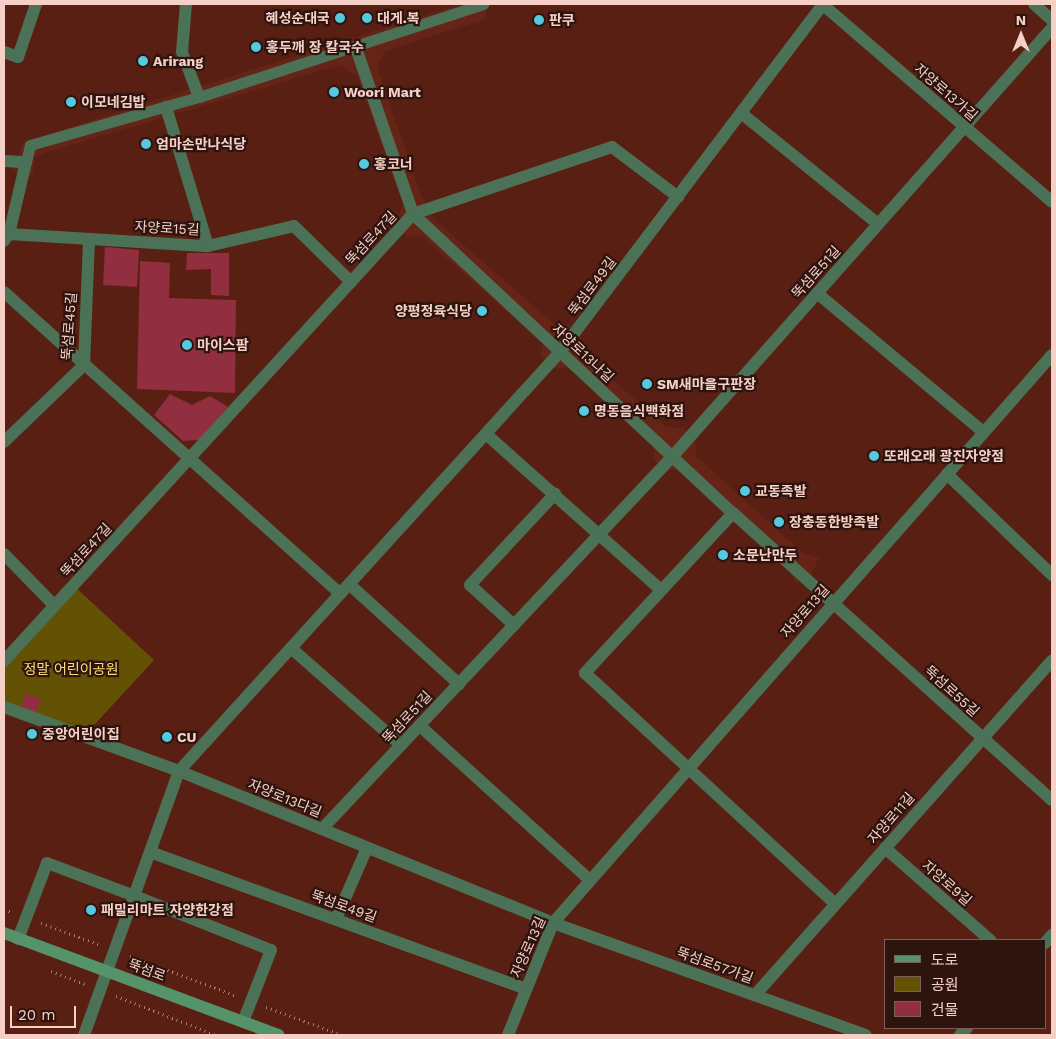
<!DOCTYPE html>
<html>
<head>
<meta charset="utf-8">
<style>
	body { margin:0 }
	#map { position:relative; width:1056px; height:1039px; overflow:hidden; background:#591f13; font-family:"Work Sans","Noto Sans KR",sans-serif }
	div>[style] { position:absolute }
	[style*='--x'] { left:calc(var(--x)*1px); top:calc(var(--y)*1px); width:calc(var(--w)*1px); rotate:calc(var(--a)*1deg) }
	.built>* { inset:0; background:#662417 }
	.green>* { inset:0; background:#645204 }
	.building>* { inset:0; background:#912e3f }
	.path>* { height:3px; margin-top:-1.5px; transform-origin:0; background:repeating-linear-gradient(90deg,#ad7e73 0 1px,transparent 0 5px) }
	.service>* { height:11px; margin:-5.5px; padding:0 5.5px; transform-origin:5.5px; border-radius:5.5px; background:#4b7157 }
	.minor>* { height:12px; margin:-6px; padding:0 6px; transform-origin:6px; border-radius:6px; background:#4b7157 }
	.secondary>* { height:12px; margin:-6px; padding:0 6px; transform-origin:6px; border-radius:6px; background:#55936a }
	.dots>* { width:14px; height:14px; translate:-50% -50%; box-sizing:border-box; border:2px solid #2d140e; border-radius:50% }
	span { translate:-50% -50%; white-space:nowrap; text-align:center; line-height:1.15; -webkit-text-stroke:4.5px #2d140e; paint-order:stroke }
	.poi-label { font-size:14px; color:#f6d0c7; font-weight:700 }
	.right { translate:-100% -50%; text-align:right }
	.left { translate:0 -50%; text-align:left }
	.street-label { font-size:14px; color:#f6d0c7 }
	.park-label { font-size:14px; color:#fcde74 }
	.frame { position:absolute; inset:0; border:5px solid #f6d0c7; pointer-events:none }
	.legend { position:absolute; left:884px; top:939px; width:162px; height:90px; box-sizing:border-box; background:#2d140e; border:1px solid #7d5f58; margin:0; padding:6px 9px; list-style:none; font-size:15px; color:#f6d0c7 }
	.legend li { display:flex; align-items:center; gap:10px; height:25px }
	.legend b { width:25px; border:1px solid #7d5f58 }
	.north { position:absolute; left:996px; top:10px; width:50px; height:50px; -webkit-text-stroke:4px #2d140e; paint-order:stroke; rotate:0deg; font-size:14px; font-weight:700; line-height:20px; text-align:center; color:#f6d0c7 }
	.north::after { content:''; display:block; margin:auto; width:18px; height:22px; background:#f6d0c7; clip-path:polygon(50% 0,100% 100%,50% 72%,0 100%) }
	.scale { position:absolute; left:10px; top:1006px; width:66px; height:22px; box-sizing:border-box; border:2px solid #f6d0c7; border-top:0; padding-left:6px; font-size:15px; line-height:18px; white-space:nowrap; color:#f6d0c7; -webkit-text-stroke:4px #2d140e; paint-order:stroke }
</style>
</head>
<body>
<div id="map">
	<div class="built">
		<i style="clip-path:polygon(462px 4px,483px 4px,487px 19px,385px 51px,377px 68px,422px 197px,434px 219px,554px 324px,568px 324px,581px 334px,581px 353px,667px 427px,683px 428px,695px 439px,696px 456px,803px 553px,819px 558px,810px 577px,796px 583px,790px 572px,680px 469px,665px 471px,654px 459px,653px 445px,570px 368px,553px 368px,541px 356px,543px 344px,422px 236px,407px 237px,396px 222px,403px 204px,357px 76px,340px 65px,47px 152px,35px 157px,33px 176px,13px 170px,23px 142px)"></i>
	</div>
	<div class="green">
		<i style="clip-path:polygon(73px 585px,154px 660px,84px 736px,4px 707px,4px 661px)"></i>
	</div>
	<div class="building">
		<i style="clip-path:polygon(105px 247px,139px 250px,137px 287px,103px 285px)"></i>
		<i style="clip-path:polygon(187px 253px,229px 253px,229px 296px,211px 295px,211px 269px,186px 270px)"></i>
		<i style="clip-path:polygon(140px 261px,170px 263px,169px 298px,236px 300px,235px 393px,137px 389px)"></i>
		<i style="clip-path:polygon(170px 394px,192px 405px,210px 396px,228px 407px,199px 440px,183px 441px,154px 415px)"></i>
		<i style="clip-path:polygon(26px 693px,41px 699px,36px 712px,21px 707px)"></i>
	</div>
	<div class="path">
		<i style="--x:4;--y:909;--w:9;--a:21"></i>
		<i style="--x:41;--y:923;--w:61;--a:20.2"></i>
		<i style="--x:130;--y:956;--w:114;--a:20.5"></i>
		<i style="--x:51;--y:971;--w:36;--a:21"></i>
		<i style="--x:116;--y:996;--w:107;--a:21.3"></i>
		<i style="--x:266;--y:1007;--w:82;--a:20"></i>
	</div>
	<div class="service">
		<i style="--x:26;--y:162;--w:17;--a:-77"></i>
		<i style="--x:30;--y:145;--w:176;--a:-15.9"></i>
		<i style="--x:199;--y:97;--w:299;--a:-18.1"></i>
	</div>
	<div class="minor">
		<i style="--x:186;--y:4;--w:48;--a:94.8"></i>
		<i style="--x:182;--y:52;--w:48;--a:69.3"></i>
		<i style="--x:822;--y:4;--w:303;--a:40.7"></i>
		<i style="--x:1034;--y:4;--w:24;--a:42"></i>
		<i style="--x:356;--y:48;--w:176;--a:71"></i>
		<i style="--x:413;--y:214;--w:438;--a:43.1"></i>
		<i style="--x:733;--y:513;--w:429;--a:42"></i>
		<i style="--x:4;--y:52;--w:15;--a:20"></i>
		<i style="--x:18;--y:57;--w:56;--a:-71.2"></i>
		<i style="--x:166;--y:107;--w:145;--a:73.2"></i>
		<i style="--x:741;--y:113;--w:176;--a:39"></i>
		<i style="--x:4;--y:161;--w:22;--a:3"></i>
		<i style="--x:26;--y:162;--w:74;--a:103.3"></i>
		<i style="--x:9;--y:234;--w:9;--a:126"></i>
		<i style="--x:9;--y:234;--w:199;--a:3.5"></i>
		<i style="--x:208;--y:246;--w:88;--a:-13.1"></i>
		<i style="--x:294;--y:226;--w:80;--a:44.5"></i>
		<i style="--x:4;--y:292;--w:452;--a:41.9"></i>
		<i style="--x:817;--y:293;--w:217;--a:39.9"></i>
		<i style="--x:486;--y:434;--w:234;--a:41.7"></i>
		<i style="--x:4;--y:442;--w:111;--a:-43.9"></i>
		<i style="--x:84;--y:365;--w:126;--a:-87.7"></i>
		<i style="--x:947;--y:474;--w:146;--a:43.9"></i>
		<i style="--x:733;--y:513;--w:218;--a:132.8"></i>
		<i style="--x:585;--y:673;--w:340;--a:42.7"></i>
		<i style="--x:4;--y:554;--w:71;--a:45.6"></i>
		<i style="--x:349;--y:584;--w:149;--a:42.3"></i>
		<i style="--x:514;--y:625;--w:59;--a:-137.7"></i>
		<i style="--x:470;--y:585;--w:125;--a:-47"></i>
		<i style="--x:291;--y:648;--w:147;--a:41.4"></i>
		<i style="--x:4;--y:661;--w:606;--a:-47.54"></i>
		<i style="--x:413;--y:214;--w:210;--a:-18.6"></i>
		<i style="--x:612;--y:147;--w:83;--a:37.1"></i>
		<i style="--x:4;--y:707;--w:186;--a:20.1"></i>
		<i style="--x:179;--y:771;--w:404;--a:22.1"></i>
		<i style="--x:553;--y:923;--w:332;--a:19.7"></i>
		<i style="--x:420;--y:726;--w:229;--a:42.2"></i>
		<i style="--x:322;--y:829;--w:511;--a:-46.75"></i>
		<i style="--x:672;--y:457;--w:573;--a:-48.47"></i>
		<i style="--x:885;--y:848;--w:140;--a:41.2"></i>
		<i style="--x:150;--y:852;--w:400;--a:20"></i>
		<i style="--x:336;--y:919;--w:77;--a:-66.4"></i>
		<i style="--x:18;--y:939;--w:81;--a:-69.1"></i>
		<i style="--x:47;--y:863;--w:94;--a:20.6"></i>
		<i style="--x:135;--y:896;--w:146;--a:21.7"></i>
		<i style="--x:271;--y:950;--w:77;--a:111.3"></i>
		<i style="--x:1045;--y:943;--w:11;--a:-49"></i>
		<i style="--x:755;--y:995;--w:447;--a:-48.4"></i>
		<i style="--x:84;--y:1035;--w:281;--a:-70.2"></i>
		<i style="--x:179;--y:771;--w:566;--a:-47.72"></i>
		<i style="--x:560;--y:352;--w:434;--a:-52.9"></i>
		<i style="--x:508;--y:1035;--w:121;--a:-68.1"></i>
		<i style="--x:553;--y:923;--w:756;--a:-48.7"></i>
		<i style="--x:960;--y:1035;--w:10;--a:-45"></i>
	</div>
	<div class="secondary">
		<i style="--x:4;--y:933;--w:293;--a:20.4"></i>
	</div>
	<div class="dots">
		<i style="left:340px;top:18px;background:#56c9e1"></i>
		<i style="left:367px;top:18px;background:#56c9e1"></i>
		<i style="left:539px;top:20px;background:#56c9e1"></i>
		<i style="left:256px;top:47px;background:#56c9e1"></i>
		<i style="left:143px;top:61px;background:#56c9e1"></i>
		<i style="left:334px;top:92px;background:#56c9e1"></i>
		<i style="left:71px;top:102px;background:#56c9e1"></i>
		<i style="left:146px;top:144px;background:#56c9e1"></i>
		<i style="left:364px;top:164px;background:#56c9e1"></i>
		<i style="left:482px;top:311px;background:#56c9e1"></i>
		<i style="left:187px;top:345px;background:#56c9e1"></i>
		<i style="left:647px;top:384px;background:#56c9e1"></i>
		<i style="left:584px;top:411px;background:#56c9e1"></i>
		<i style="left:874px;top:456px;background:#56c9e1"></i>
		<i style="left:745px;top:491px;background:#56c9e1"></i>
		<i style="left:779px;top:522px;background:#56c9e1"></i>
		<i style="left:723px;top:555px;background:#56c9e1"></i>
		<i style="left:32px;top:734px;background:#56c9e1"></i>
		<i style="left:167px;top:737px;background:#56c9e1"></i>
		<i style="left:91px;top:910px;background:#56c9e1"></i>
	</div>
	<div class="poi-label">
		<span class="right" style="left:330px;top:18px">혜성순대국</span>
		<span class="left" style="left:377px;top:18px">대게.복</span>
		<span class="left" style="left:549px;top:20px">판쿠</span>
		<span class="left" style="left:266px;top:47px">홍두깨 장 칼국수</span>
		<span class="left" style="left:153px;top:61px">Arirang</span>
		<span class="left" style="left:344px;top:92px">Woori Mart</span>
		<span class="left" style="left:81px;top:102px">이모네김밥</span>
		<span class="left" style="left:156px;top:144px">엄마손만나식당</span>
		<span class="left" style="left:374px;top:164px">홍코너</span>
		<span class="right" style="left:472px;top:311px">양평정육식당</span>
		<span class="left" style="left:197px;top:345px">마이스팜</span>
		<span class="left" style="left:657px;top:384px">SM새마을구판장</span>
		<span class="left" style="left:594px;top:411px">명동음식백화점</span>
		<span class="left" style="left:884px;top:456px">또래오래 광진자양점</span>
		<span class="left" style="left:755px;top:491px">교동족발</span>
		<span class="left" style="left:789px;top:522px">장충동한방족발</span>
		<span class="left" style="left:733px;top:555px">소문난만두</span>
		<span class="left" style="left:42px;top:734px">중앙어린이집</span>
		<span class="left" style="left:177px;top:737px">CU</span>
		<span class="left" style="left:101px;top:910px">패밀리마트 자양한강점</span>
	</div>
	<div class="street-label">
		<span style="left:946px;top:92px;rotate:41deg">자양로13가길</span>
		<span style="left:167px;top:228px;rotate:3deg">자양로15길</span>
		<span style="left:371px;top:238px;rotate:-47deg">뚝섬로47길</span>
		<span style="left:816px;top:272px;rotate:-48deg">뚝섬로51길</span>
		<span style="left:592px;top:286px;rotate:-53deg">뚝섬로49길</span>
		<span style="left:69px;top:326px;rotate:-86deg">뚝섬로45길</span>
		<span style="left:583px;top:353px;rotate:43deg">자양로13나길</span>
		<span style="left:86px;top:550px;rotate:-47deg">뚝섬로47길</span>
		<span style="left:805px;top:611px;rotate:-49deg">자양로13길</span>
		<span style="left:952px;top:691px;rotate:42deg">뚝섬로55길</span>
		<span style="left:407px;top:717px;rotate:-47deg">뚝섬로51길</span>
		<span style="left:285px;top:798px;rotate:22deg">자양로13다길</span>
		<span style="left:891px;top:818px;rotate:-49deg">자양로11길</span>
		<span style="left:947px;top:883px;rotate:41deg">자양로9길</span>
		<span style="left:344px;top:906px;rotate:20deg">뚝섬로49길</span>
		<span style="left:528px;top:947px;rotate:-66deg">자양로13길</span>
		<span style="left:715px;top:965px;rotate:20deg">뚝섬로57가길</span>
		<span style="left:147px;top:970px;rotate:20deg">뚝섬로</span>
	</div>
	<div class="park-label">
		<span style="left:71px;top:669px">정말 어린이공원</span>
	</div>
	<div class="frame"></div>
	<ul class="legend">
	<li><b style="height:6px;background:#55936a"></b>도로</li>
	<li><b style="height:14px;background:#645204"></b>공원</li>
	<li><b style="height:14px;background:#912e3f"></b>건물</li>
	</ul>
	<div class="north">N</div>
	<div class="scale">20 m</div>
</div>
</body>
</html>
